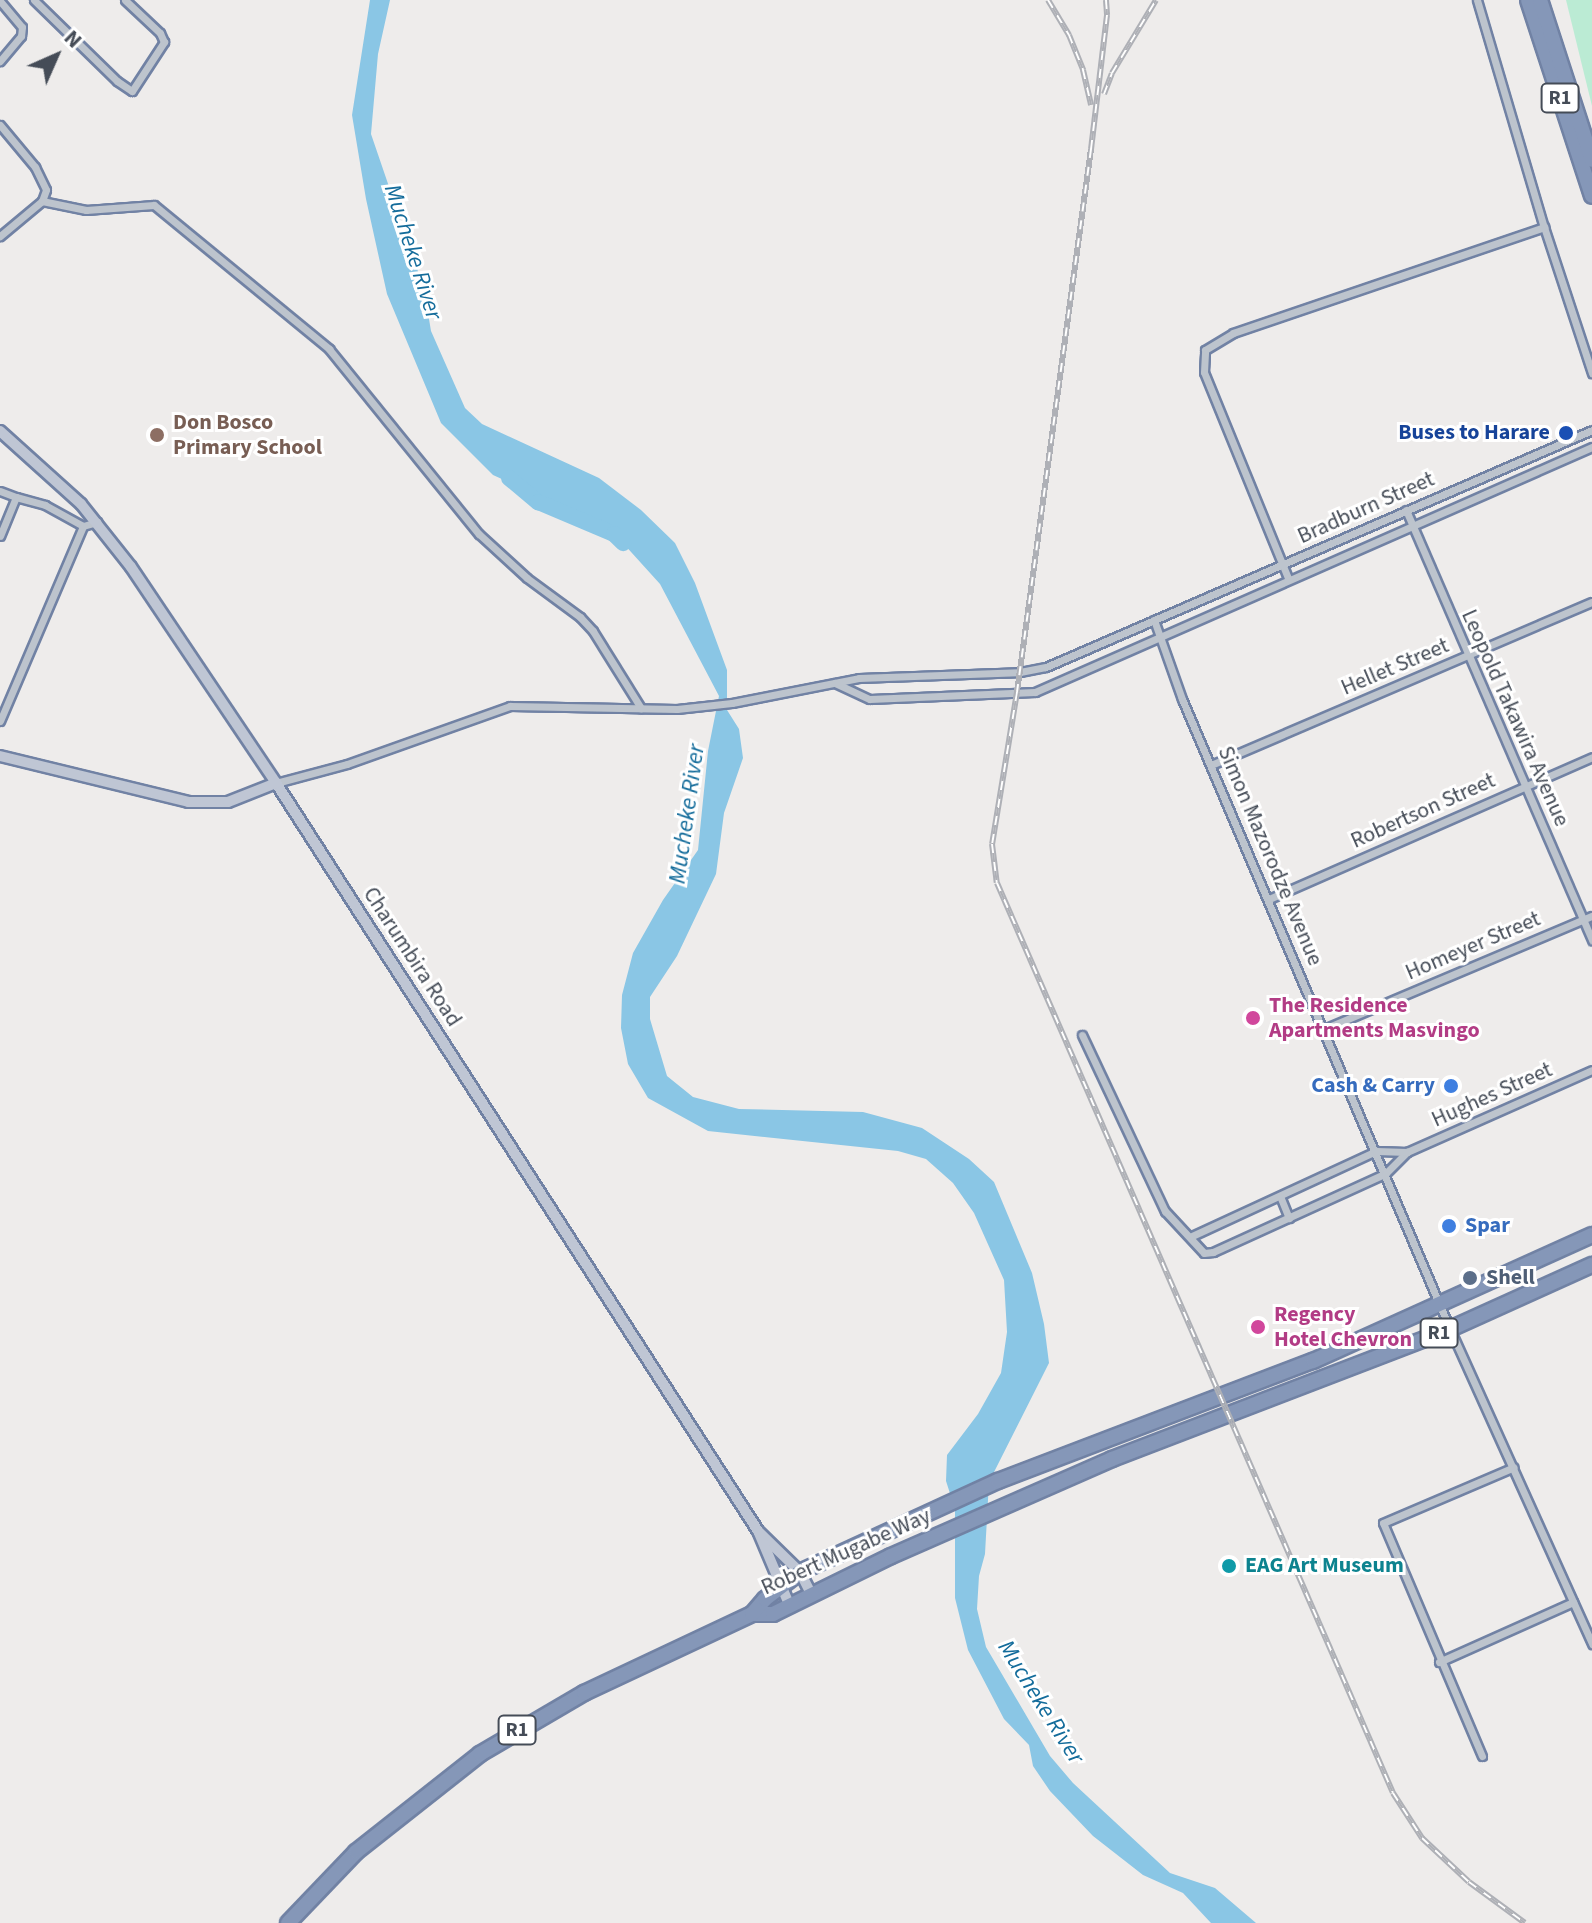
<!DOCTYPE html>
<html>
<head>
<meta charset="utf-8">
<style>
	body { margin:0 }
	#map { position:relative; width:1592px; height:1923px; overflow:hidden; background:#eeeceb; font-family:"Source Sans 3",sans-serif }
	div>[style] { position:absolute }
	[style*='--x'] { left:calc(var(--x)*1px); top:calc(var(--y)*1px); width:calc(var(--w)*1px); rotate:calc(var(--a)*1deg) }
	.green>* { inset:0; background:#bbebd4 }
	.water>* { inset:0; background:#8ac6e5 }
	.river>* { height:16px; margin:-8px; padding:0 8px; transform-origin:8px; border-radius:8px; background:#8ac6e5 }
	.roads { filter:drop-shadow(2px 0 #7182a4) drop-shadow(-2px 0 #7182a4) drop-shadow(0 2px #7182a4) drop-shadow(0 -2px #7182a4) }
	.street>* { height:7px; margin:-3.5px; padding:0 3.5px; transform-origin:3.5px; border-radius:3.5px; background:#bdc4cd }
	.secondary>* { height:10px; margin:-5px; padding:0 5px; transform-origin:5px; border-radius:5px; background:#bfc6d4 }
	.highway>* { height:14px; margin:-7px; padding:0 7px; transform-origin:7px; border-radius:7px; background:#8597b8 }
	.rail>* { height:6px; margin-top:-3px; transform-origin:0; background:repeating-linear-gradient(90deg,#fff 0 9px,#aeb0b6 0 18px); box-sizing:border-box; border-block:2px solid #aeb0b6 }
	.dots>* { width:22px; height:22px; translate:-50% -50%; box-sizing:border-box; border:4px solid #fff; border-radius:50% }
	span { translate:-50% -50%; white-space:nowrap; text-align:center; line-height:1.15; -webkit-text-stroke:6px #fff; paint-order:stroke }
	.shield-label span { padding:2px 6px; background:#fff; border:2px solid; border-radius:6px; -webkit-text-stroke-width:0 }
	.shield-label { font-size:20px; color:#454c57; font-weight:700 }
	.education-label { font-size:22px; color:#785e54; font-weight:700 }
	.left { translate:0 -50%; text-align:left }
	.transit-label { font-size:22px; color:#164399; font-weight:700 }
	.right { translate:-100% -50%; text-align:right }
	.street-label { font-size:22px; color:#454c57 }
	.hotel-label { font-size:22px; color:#b23c85; font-weight:700 }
	.shop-label { font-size:22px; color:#366cbe; font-weight:700 }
	.service-label { font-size:22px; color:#4e5e75; font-weight:700 }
	.culture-label { font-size:22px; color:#0d838f; font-weight:700 }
	.water-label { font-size:24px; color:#146c9b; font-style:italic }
	.north { position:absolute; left:16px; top:16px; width:80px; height:80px; -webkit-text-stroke:6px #fff; paint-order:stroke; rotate:45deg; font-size:22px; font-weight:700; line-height:32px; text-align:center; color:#454c57 }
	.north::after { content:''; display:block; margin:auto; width:28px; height:36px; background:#454c57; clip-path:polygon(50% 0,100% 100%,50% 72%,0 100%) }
</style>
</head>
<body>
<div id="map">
	<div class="green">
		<i style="clip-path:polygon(1566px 0,1592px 0,1592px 106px)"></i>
	</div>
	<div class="water">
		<i style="clip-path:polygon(370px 0,390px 0,378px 54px,371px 134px,424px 289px,431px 331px,465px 408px,482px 424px,599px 478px,641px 510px,675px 543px,695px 583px,727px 670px,727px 710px,739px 729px,743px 758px,724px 813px,716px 874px,677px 956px,650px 997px,650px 1019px,667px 1076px,693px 1097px,739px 1109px,863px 1112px,922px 1128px,969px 1159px,994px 1182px,1032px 1273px,1044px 1324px,1049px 1363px,989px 1482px,985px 1554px,979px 1576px,977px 1609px,986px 1647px,1050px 1756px,1073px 1783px,1170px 1873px,1215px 1888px,1256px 1923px,1211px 1923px,1183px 1893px,1143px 1875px,1093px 1836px,1050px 1791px,1033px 1766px,1029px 1745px,1004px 1719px,968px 1650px,955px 1598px,955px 1509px,946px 1481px,947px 1455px,978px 1414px,1001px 1373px,1007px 1332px,1004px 1280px,974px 1213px,953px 1183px,926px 1159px,898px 1151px,708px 1131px,648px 1098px,628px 1064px,621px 1028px,622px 995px,633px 953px,663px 900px,698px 850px,708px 751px,719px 696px,660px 584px,622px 542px,590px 519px,493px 475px,441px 423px,387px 294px,366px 199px,352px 115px)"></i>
	</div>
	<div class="river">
		<i style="--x:509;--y:478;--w:38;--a:40"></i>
		<i style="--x:538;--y:502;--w:82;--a:22.8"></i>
		<i style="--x:614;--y:534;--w:13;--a:45"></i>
	</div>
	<div class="roads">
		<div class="street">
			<i style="--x:34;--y:0;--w:116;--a:44.3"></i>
			<i style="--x:117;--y:81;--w:18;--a:34"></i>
			<i style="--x:132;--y:91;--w:59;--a:-56.9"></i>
			<i style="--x:164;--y:42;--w:10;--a:-114"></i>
			<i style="--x:160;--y:33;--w:48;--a:-136.7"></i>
			<i style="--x:1477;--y:0;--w:237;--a:73.6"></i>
			<i style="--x:1544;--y:227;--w:154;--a:71.8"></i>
			<i style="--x:0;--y:1;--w:34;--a:50"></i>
			<i style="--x:22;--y:27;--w:9;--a:96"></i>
			<i style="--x:21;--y:36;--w:33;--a:130"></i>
			<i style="--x:0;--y:125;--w:55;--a:50.2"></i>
			<i style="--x:35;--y:167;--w:25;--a:64"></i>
			<i style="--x:46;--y:190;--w:12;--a:110"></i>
			<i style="--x:42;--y:201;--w:55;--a:140.2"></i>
			<i style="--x:42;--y:201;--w:45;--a:11.6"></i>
			<i style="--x:86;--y:210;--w:68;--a:-4.2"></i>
			<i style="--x:154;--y:205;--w:227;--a:39.4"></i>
			<i style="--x:329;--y:349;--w:238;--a:51"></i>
			<i style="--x:479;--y:534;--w:65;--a:42.5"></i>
			<i style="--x:527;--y:578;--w:66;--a:36.3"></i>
			<i style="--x:580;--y:617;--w:19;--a:47"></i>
			<i style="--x:593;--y:631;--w:91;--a:58.1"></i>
			<i style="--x:0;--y:491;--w:17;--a:21"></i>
			<i style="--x:16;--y:497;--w:42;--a:112.3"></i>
			<i style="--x:16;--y:497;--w:30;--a:15"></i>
			<i style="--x:45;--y:505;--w:43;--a:28.9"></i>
			<i style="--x:83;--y:526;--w:15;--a:-16"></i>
			<i style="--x:1406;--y:510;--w:469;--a:66.6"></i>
			<i style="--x:1288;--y:578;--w:222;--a:-112.2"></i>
			<i style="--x:1204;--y:372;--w:22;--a:-87"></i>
			<i style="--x:1205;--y:350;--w:33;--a:-31"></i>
			<i style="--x:1233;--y:333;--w:329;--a:-18.8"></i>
			<i style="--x:1154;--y:620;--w:84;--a:70.5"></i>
			<i style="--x:1182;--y:699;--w:685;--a:66.96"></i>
			<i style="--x:1450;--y:1329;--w:346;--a:65.7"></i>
			<i style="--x:835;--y:683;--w:38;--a:25"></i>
			<i style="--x:870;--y:699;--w:165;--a:-2.4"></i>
			<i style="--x:1035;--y:692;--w:609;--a:-23.74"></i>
			<i style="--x:0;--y:721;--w:212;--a:-66.9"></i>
			<i style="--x:1211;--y:765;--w:414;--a:-23.2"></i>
			<i style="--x:276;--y:783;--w:73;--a:-15"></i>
			<i style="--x:347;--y:764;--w:173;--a:-19.6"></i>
			<i style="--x:510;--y:706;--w:167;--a:1"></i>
			<i style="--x:677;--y:709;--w:55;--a:-6.2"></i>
			<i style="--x:732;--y:703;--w:129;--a:-11.1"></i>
			<i style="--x:859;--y:678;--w:161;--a:-2.1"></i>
			<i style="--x:1020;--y:672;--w:26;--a:-11"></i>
			<i style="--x:1046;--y:667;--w:595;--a:-23.46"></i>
			<i style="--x:1269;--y:899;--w:353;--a:-23.7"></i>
			<i style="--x:1324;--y:1029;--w:291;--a:-22.9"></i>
			<i style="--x:1082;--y:1035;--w:195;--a:64.8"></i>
			<i style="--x:1165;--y:1211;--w:57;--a:47.1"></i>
			<i style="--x:1204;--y:1253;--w:9;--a:-6"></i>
			<i style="--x:1213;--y:1252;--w:190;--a:-24.5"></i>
			<i style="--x:1386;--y:1173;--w:30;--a:-45"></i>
			<i style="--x:1407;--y:1152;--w:202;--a:-23.9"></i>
			<i style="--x:1280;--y:1196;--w:24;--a:68"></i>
			<i style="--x:1192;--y:1236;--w:203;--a:-24.8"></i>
			<i style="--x:1376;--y:1151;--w:31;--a:2"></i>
			<i style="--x:1439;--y:1662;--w:147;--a:-24.1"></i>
			<i style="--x:1482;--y:1756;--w:253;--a:-113"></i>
			<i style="--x:1383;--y:1523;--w:142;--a:-23.1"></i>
		</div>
		<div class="secondary">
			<i style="--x:0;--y:431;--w:109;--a:42"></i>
			<i style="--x:81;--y:504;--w:80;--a:51.6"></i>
			<i style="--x:131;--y:567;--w:260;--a:56.1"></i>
			<i style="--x:276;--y:783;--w:890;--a:57.2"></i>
			<i style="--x:758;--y:1531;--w:59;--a:44.3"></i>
			<i style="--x:800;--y:1572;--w:25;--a:63"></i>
			<i style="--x:0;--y:756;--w:194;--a:13.7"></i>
			<i style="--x:188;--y:802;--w:40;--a:0"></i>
			<i style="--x:228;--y:802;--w:52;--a:-21.6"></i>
			<i style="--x:759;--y:1533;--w:77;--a:67.1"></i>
		</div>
		<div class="highway">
			<i style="--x:1528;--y:0;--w:206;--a:71.9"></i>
			<i style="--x:1540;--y:0;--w:168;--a:72"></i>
			<i style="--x:752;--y:1614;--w:21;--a:0"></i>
			<i style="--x:773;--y:1614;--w:131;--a:-26.2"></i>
			<i style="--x:891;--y:1556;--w:241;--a:-23.7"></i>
			<i style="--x:1112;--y:1459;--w:362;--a:-21"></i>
			<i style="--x:1450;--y:1329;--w:156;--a:-24.3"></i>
			<i style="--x:288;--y:1923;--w:98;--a:-46.2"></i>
			<i style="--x:356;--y:1852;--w:158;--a:-38.3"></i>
			<i style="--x:480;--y:1754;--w:121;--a:-30.4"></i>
			<i style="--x:584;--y:1693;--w:186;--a:-25.2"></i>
			<i style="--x:752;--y:1614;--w:20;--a:-49"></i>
			<i style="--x:765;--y:1599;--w:44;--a:-37.6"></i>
			<i style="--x:800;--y:1572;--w:218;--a:-24.7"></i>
			<i style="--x:998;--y:1481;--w:337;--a:-20.9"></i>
			<i style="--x:1313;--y:1361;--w:306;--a:-24.3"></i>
		</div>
	</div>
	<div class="rail">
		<i style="--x:1048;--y:0;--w:41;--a:59"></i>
		<i style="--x:1069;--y:35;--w:38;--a:68"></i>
		<i style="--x:1083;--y:70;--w:36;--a:77"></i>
		<i style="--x:1106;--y:0;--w:15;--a:86"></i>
		<i style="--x:1107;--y:15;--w:135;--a:96.8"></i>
		<i style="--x:1091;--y:149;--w:548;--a:97.76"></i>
		<i style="--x:1017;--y:692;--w:154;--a:99.3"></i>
		<i style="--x:992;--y:844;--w:39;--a:83"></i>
		<i style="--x:997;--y:883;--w:992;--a:66.48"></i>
		<i style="--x:1393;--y:1793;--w:54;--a:57.2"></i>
		<i style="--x:1422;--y:1838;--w:64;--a:43.1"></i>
		<i style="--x:1469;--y:1882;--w:69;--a:36.2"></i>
		<i style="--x:1104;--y:94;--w:22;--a:-69"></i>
		<i style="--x:1112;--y:73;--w:85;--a:-58.9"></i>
	</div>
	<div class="dots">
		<i style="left:1566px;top:433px;background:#1a4fb4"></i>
		<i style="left:157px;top:435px;background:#8d6e63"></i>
		<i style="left:1253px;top:1018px;background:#d1479c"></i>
		<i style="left:1451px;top:1086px;background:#3f7fe0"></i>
		<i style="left:1449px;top:1226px;background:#3f7fe0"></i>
		<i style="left:1470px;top:1278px;background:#5c6f8a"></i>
		<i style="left:1258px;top:1327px;background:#d1479c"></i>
		<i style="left:1229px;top:1566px;background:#0f9aa8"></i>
	</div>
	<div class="shield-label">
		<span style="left:1560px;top:98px">R1</span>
		<span style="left:1439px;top:1333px">R1</span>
		<span style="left:517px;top:1730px">R1</span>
	</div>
	<div class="education-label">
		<span class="left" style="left:173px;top:435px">Don Bosco<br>Primary School</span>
	</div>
	<div class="transit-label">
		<span class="right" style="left:1550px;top:433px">Buses to Harare</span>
	</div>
	<div class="street-label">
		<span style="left:1366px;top:508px;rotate:-24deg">Bradburn Street</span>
		<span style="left:1395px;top:667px;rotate:-23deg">Hellet Street</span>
		<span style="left:1515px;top:718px;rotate:66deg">Leopold Takawira Avenue</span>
		<span style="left:1423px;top:811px;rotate:-24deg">Robertson Street</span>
		<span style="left:1270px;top:856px;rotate:67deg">Simon Mazorodze Avenue</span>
		<span style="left:1473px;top:946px;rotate:-23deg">Homeyer Street</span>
		<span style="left:412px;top:957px;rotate:57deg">Charumbira Road</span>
		<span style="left:1492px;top:1095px;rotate:-24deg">Hughes Street</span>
		<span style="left:846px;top:1552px;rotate:-24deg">Robert Mugabe Way</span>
	</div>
	<div class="hotel-label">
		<span class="left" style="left:1269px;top:1018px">The Residence<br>Apartments Masvingo</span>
		<span class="left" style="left:1274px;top:1327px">Regency<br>Hotel Chevron</span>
	</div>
	<div class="shop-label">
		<span class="right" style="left:1435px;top:1086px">Cash &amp; Carry</span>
		<span class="left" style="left:1465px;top:1226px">Spar</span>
	</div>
	<div class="service-label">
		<span class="left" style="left:1486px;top:1278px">Shell</span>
	</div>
	<div class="culture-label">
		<span class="left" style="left:1245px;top:1566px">EAG Art Museum</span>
	</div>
	<div class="water-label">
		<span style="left:413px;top:252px;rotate:72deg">Mucheke River</span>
		<span style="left:687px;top:814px;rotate:-82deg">Mucheke River</span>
		<span style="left:1041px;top:1702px;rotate:58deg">Mucheke River</span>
	</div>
	<div class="north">N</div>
</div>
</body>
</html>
